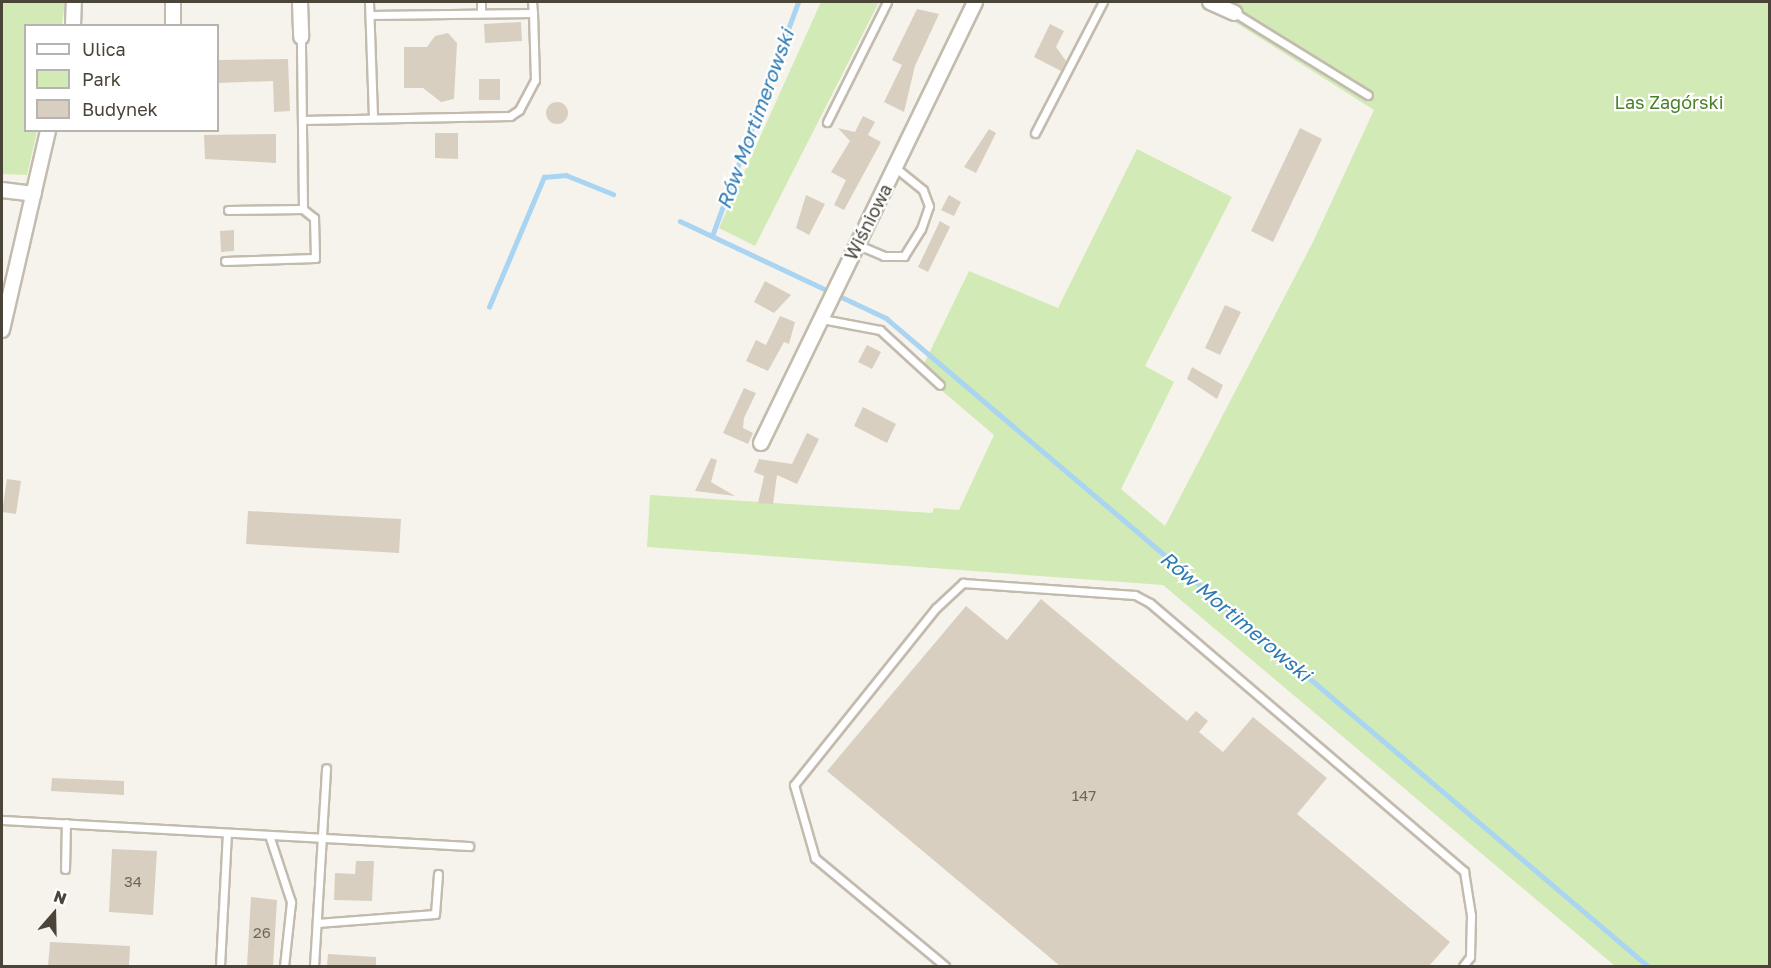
<!DOCTYPE html>
<html>
<head>
<meta charset="utf-8">
<style>
	body { margin:0 }
	#map { position:relative; width:1771px; height:968px; overflow:hidden; background:#f6f3ec; font-family:"Golos Text",sans-serif }
	div>[style] { position:absolute }
	[style*='--x'] { left:calc(var(--x)*1px); top:calc(var(--y)*1px); width:calc(var(--w)*1px); rotate:calc(var(--a)*1deg) }
	.green>* { inset:0; background:#d2eab5 }
	.stream>* { height:4.5px; margin:-2.25px; padding:0 2.25px; transform-origin:2.25px; border-radius:2.25px; background:#a9d4f2 }
	.building>* { inset:0; background:#d8cfc1 }
	.round { border-radius:50% }
	.roads { filter:drop-shadow(2px 0 #c2bbae) drop-shadow(-2px 0 #c2bbae) drop-shadow(0 2px #c2bbae) drop-shadow(0 -2px #c2bbae) }
	.lane>* { height:7px; margin:-3.5px; padding:0 3.5px; transform-origin:3.5px; border-radius:3.5px; background:#fff }
	.street>* { height:14px; margin:-7px; padding:0 7px; transform-origin:7px; border-radius:7px; background:#fff }
	span { translate:-50% -50%; white-space:nowrap; text-align:center; line-height:1.15; -webkit-text-stroke:4.5px #fff; paint-order:stroke }
	.number-label { font-size:15px; color:#6e675b }
	.number-label span { -webkit-text-stroke-width:0 }
	.park-label { font-size:18px; color:#4a7f2a }
	.street-label { font-size:18px; color:#4b4439 }
	.water-label { font-size:20px; color:#2e7ab2; font-style:italic }
	.frame { position:absolute; inset:0; border:3px solid #4b4439; pointer-events:none }
	.legend { position:absolute; left:24px; top:24px; width:195px; height:108px; box-sizing:border-box; background:#fff; border:2px solid #b7b4b0; margin:0; padding:8px 10px; list-style:none; font-size:18px; color:#4b4439 }
	.legend li { display:flex; align-items:center; gap:12px; height:30px }
	.legend b { width:30px; border:2px solid #b7b4b0 }
	.north { position:absolute; left:24px; top:884px; width:60px; height:60px; -webkit-text-stroke:4px #fff; paint-order:stroke; rotate:20deg; font-size:16px; font-weight:700; line-height:24px; text-align:center; color:#4b4439 }
	.north::after { content:''; display:block; margin:auto; width:21px; height:27px; background:#4b4439; clip-path:polygon(50% 0,100% 100%,50% 72%,0 100%) }
</style>
</head>
<body>
<div id="map">
	<div class="green">
		<i style="clip-path:polygon(2px 2px,65px 2px,62px 25px,26px 26px,26px 130px,37px 131px,27px 175px,2px 174px)"></i>
		<i style="clip-path:polygon(821px 2px,879px 2px,755px 246px,719px 228px)"></i>
		<i style="clip-path:polygon(1203px 2px,1769px 2px,1769px 966px,1615px 966px,1163px 585px,647px 547px,650px 495px,932px 513px,934px 508px,959px 510px,994px 435px,920px 372px,969px 271px,1058px 308px,1137px 149px,1232px 197px,1145px 366px,1174px 382px,1121px 489px,1165px 526px,1313px 242px,1374px 110px)"></i>
	</div>
	<div class="stream">
		<i style="--x:680;--y:221;--w:228;--a:25.2"></i>
		<i style="--x:886;--y:318;--w:1000;--a:40.38"></i>
		<i style="--x:712;--y:236;--w:249;--a:-69.8"></i>
		<i style="--x:489;--y:307;--w:141;--a:-67.1"></i>
		<i style="--x:544;--y:177;--w:22;--a:-5"></i>
		<i style="--x:566;--y:175;--w:51;--a:22"></i>
	</div>
	<div class="building">
		<i style="clip-path:polygon(917px 9px,939px 14px,915px 66px,904px 112px,884px 102px,902px 65px,892px 60px)"></i>
		<i style="clip-path:polygon(521px 22px,522px 41px,485px 43px,484px 24px)"></i>
		<i style="clip-path:polygon(1050px 24px,1064px 31px,1056px 47px,1066px 61px,1061px 71px,1034px 57px)"></i>
		<i style="clip-path:polygon(448px 33px,457px 43px,454px 99px,441px 102px,423px 88px,404px 88px,404px 47px,427px 47px,435px 36px)"></i>
		<i style="clip-path:polygon(288px 59px,290px 111px,274px 112px,273px 81px,218px 83px,218px 60px)"></i>
		<i style="clip-path:polygon(479px 79px,500px 79px,500px 100px,479px 100px)"></i>
		<i class="round" style="left:546px;top:102px;width:22px;height:22px"></i>
		<i style="clip-path:polygon(863px 116px,875px 122px,868px 135px,881px 142px,844px 210px,834px 205px,846px 180px,831px 172px,850px 141px,838px 128px,855px 132px)"></i>
		<i style="clip-path:polygon(1300px 128px,1322px 139px,1273px 242px,1251px 231px)"></i>
		<i style="clip-path:polygon(989px 129px,996px 133px,976px 173px,964px 167px)"></i>
		<i style="clip-path:polygon(435px 133px,458px 133px,458px 159px,435px 158px)"></i>
		<i style="clip-path:polygon(276px 134px,276px 163px,205px 159px,204px 135px)"></i>
		<i style="clip-path:polygon(806px 195px,825px 204px,809px 235px,796px 228px)"></i>
		<i style="clip-path:polygon(949px 195px,961px 202px,954px 216px,941px 210px)"></i>
		<i style="clip-path:polygon(940px 221px,950px 227px,928px 272px,918px 267px)"></i>
		<i style="clip-path:polygon(234px 230px,234px 251px,221px 252px,220px 231px)"></i>
		<i style="clip-path:polygon(765px 281px,791px 295px,774px 313px,754px 302px)"></i>
		<i style="clip-path:polygon(1225px 305px,1241px 312px,1220px 355px,1205px 348px)"></i>
		<i style="clip-path:polygon(780px 316px,795px 322px,789px 344px,784px 342px,768px 371px,746px 361px,756px 340px,766px 345px)"></i>
		<i style="clip-path:polygon(867px 345px,881px 352px,872px 369px,858px 362px)"></i>
		<i style="clip-path:polygon(1192px 367px,1223px 385px,1217px 399px,1187px 379px)"></i>
		<i style="clip-path:polygon(744px 388px,756px 393px,744px 418px,743px 428px,753px 433px,748px 444px,723px 433px)"></i>
		<i style="clip-path:polygon(863px 407px,896px 424px,887px 443px,854px 426px)"></i>
		<i style="clip-path:polygon(807px 433px,819px 439px,797px 484px,777px 475px,773px 504px,758px 503px,764px 476px,754px 472px,759px 459px,792px 464px)"></i>
		<i style="clip-path:polygon(711px 458px,717px 460px,711px 482px,735px 496px,695px 491px)"></i>
		<i style="clip-path:polygon(7px 479px,21px 481px,16px 514px,2px 512px)"></i>
		<i style="clip-path:polygon(248px 511px,401px 519px,399px 553px,246px 544px)"></i>
		<i style="clip-path:polygon(1041px 599px,1187px 721px,1196px 711px,1208px 721px,1199px 732px,1223px 752px,1253px 717px,1327px 778px,1297px 814px,1450px 942px,1429px 966px,1060px 966px,827px 771px,966px 606px,1007px 640px)"></i>
		<i style="clip-path:polygon(52px 778px,124px 781px,124px 795px,51px 791px)"></i>
		<i style="clip-path:polygon(112px 849px,157px 851px,153px 915px,109px 912px)"></i>
		<i style="clip-path:polygon(356px 861px,374px 861px,372px 901px,334px 900px,335px 873px,355px 874px)"></i>
		<i style="clip-path:polygon(251px 897px,277px 900px,273px 966px,247px 966px)"></i>
		<i style="clip-path:polygon(50px 942px,130px 946px,129px 966px,48px 966px)"></i>
		<i style="clip-path:polygon(328px 954px,376px 957px,376px 966px,327px 966px)"></i>
	</div>
	<div class="roads">
		<div class="lane">
			<i style="--x:369;--y:2;--w:116;--a:88"></i>
			<i style="--x:481;--y:2;--w:11;--a:90"></i>
			<i style="--x:1235;--y:13;--w:156;--a:31.7"></i>
			<i style="--x:370;--y:15;--w:163;--a:-0.7"></i>
			<i style="--x:533;--y:13;--w:11;--a:-95"></i>
			<i style="--x:302;--y:120;--w:208;--a:-1.1"></i>
			<i style="--x:510;--y:116;--w:11;--a:-34"></i>
			<i style="--x:519;--y:110;--w:34;--a:-62"></i>
			<i style="--x:535;--y:80;--w:67;--a:-91.7"></i>
			<i style="--x:827;--y:122;--w:134;--a:-63.4"></i>
			<i style="--x:1035;--y:133;--w:148;--a:-62.6"></i>
			<i style="--x:228;--y:210;--w:75;--a:-0.8"></i>
			<i style="--x:303;--y:209;--w:172;--a:-90.7"></i>
			<i style="--x:856;--y:244;--w:30;--a:23"></i>
			<i style="--x:884;--y:256;--w:20;--a:0"></i>
			<i style="--x:904;--y:256;--w:32;--a:-58"></i>
			<i style="--x:921;--y:229;--w:24;--a:-71"></i>
			<i style="--x:929;--y:206;--w:17;--a:-111"></i>
			<i style="--x:923;--y:190;--w:35;--a:-141"></i>
			<i style="--x:225;--y:261;--w:90;--a:-1.9"></i>
			<i style="--x:315;--y:258;--w:40;--a:-91.4"></i>
			<i style="--x:314;--y:218;--w:14;--a:-141"></i>
			<i style="--x:822;--y:319;--w:59;--a:10.7"></i>
			<i style="--x:880;--y:330;--w:81;--a:42.5"></i>
			<i style="--x:2;--y:820;--w:468;--a:3.2"></i>
			<i style="--x:269;--y:835;--w:71;--a:71.8"></i>
			<i style="--x:291;--y:902;--w:64;--a:96.2"></i>
			<i style="--x:65;--y:869;--w:46;--a:-88.8"></i>
			<i style="--x:317;--y:923;--w:118;--a:-4.4"></i>
			<i style="--x:435;--y:914;--w:40;--a:-85.7"></i>
			<i style="--x:220;--y:966;--w:133;--a:-87"></i>
			<i style="--x:314;--y:966;--w:198;--a:-86.5"></i>
			<i style="--x:945;--y:966;--w:169;--a:-140.3"></i>
			<i style="--x:815;--y:858;--w:76;--a:-106"></i>
			<i style="--x:794;--y:785;--w:227;--a:-51.3"></i>
			<i style="--x:936;--y:608;--w:37;--a:-43"></i>
			<i style="--x:963;--y:583;--w:172;--a:4"></i>
			<i style="--x:1135;--y:595;--w:17;--a:28"></i>
			<i style="--x:1150;--y:603;--w:413;--a:40.5"></i>
			<i style="--x:1464;--y:871;--w:45;--a:81"></i>
			<i style="--x:1471;--y:915;--w:42;--a:91.4"></i>
			<i style="--x:1470;--y:957;--w:11;--a:128"></i>
		</div>
		<div class="street">
			<i style="--x:173;--y:2;--w:22;--a:90"></i>
			<i style="--x:300;--y:2;--w:35;--a:88"></i>
			<i style="--x:1210;--y:2;--w:27;--a:24"></i>
			<i style="--x:73;--y:26;--w:24;--a:-88"></i>
			<i style="--x:2;--y:190;--w:32;--a:7"></i>
			<i style="--x:2;--y:330;--w:205;--a:-77"></i>
			<i style="--x:761;--y:443;--w:490;--a:-64.1"></i>
		</div>
	</div>
	<div class="number-label">
		<span style="left:1084px;top:796px">147</span>
		<span style="left:133px;top:882px">34</span>
		<span style="left:262px;top:933px">26</span>
	</div>
	<div class="park-label">
		<span style="left:1669px;top:102px">Las Zagórski</span>
	</div>
	<div class="street-label">
		<span style="left:868px;top:222px;rotate:-63deg">Wiśniowa</span>
	</div>
	<div class="water-label">
		<span style="left:755px;top:119px;rotate:-70deg">Rów Mortimerowski</span>
		<span style="left:1236px;top:616px;rotate:40deg">Rów Mortimerowski</span>
	</div>
	<div class="frame"></div>
	<ul class="legend">
	<li><b style="height:8px;background:#fff"></b>Ulica</li>
	<li><b style="height:16px;background:#d2eab5"></b>Park</li>
	<li><b style="height:16px;background:#d8cfc1"></b>Budynek</li>
	</ul>
	<div class="north">N</div>
</div>
</body>
</html>
